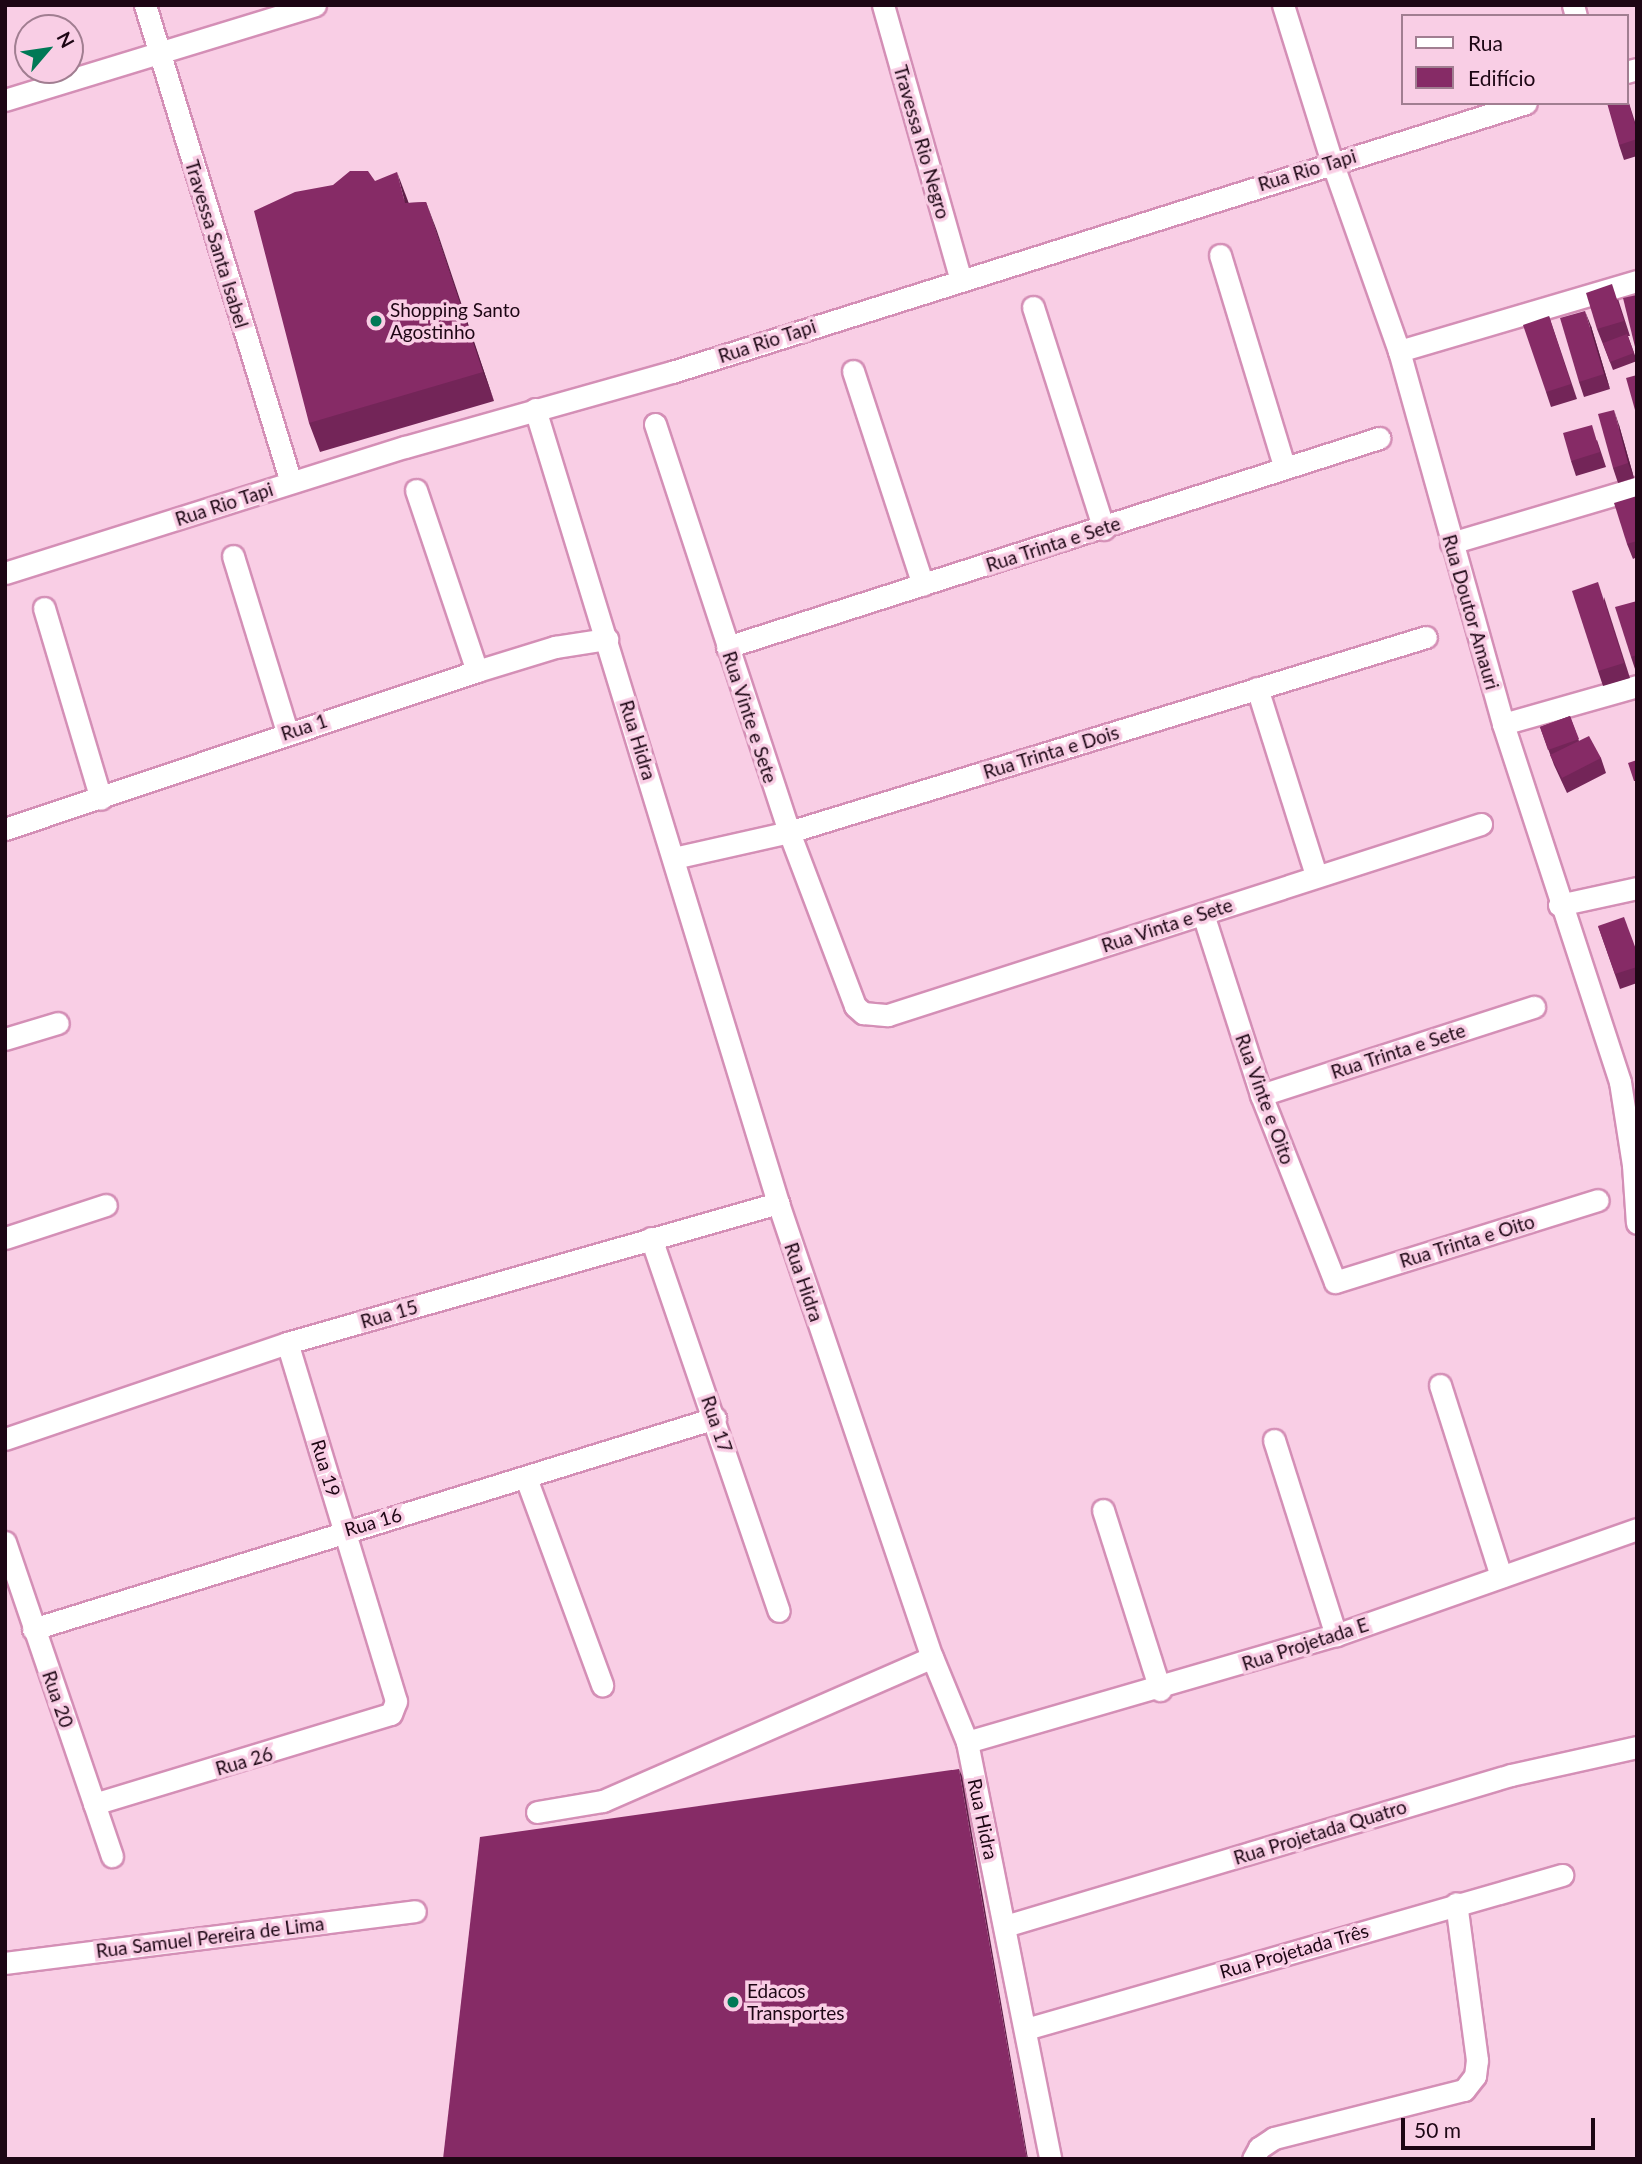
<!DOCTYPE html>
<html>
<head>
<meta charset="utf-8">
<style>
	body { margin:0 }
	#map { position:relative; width:1642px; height:2164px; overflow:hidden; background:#f9cee5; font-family:Lato,sans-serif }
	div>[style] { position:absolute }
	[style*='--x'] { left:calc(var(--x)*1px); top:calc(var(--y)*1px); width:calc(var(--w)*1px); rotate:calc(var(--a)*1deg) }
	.roads { filter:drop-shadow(2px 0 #d48fb6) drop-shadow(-2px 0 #d48fb6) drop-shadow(0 2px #d48fb6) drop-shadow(0 -2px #d48fb6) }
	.minor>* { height:21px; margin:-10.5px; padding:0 10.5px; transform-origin:10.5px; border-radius:10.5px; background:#fff }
	.wall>* { inset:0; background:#732558 }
	.shaded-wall>* { inset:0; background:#5e1e47 }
	.building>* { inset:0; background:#862b66 }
	.dots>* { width:19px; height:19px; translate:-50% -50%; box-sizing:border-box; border:4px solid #f9cee5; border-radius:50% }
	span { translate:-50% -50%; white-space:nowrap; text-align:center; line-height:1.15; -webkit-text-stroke:7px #f9cee5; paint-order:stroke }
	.street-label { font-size:19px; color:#1d0614 }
	.poi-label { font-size:19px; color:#1d0614 }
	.left { translate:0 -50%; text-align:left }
	.frame { position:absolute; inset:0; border:7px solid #1d0614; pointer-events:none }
	.legend { position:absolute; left:1401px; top:14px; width:228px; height:91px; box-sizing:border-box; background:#f9cee5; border:2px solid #a17e91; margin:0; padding:9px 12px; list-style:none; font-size:21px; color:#1d0614 }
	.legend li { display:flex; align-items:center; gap:14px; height:35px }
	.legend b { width:35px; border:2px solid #a17e91 }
	.north { position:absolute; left:14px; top:14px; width:70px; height:70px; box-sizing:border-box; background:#f9cee5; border:2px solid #a17e91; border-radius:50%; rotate:61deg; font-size:19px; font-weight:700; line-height:28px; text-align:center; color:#1d0614 }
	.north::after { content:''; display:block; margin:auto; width:24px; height:32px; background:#007956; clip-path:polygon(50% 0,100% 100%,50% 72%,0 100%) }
	.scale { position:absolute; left:1401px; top:2118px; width:194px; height:32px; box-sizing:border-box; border:4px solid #1d0614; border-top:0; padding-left:9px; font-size:21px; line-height:24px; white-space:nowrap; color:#1d0614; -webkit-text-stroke:5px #f9cee5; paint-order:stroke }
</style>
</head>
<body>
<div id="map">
	<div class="roads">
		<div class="minor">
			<i style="--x:145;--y:5;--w:499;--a:73"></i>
			<i style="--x:883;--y:5;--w:284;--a:74.2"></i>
			<i style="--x:1283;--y:5;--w:164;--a:72.7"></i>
			<i style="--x:1332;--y:162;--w:201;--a:70.5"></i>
			<i style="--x:1399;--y:351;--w:387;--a:74.4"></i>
			<i style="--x:1503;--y:724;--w:377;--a:71.9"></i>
			<i style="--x:1620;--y:1082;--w:84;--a:81.1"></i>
			<i style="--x:1633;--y:1165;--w:58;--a:86.1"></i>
			<i style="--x:1573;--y:5;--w:11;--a:75"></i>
			<i style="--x:1626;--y:72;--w:11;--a:-15"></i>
			<i style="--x:5;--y:100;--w:324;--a:-17"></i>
			<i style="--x:1220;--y:255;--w:220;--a:73.1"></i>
			<i style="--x:1033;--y:307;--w:233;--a:72.3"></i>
			<i style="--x:1399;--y:351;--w:248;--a:-16.4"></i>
			<i style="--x:853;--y:371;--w:225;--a:71.9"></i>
			<i style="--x:535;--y:409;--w:830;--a:72.98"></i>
			<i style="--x:778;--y:1203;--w:479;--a:71.3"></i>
			<i style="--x:932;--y:1657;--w:92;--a:67.6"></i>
			<i style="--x:967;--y:1742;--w:425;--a:78.7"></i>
			<i style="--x:655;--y:424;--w:429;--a:71.8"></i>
			<i style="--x:789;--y:832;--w:186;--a:69.2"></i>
			<i style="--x:855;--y:1006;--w:11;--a:41"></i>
			<i style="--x:863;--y:1013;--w:25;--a:5"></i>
			<i style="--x:888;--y:1015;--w:623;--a:-17.85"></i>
			<i style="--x:416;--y:490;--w:191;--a:71.4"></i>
			<i style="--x:1451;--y:543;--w:194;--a:-16.5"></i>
			<i style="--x:233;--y:556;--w:184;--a:72.9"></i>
			<i style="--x:5;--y:573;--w:419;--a:-17.5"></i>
			<i style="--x:405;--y:447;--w:277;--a:-15.7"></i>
			<i style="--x:672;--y:372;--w:895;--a:-17.48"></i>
			<i style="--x:44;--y:608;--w:199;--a:73.4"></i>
			<i style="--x:727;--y:647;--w:685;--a:-17.77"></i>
			<i style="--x:1257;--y:688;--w:196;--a:72.5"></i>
			<i style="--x:1503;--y:724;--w:139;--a:-15.8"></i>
			<i style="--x:5;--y:829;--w:498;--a:-18.5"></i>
			<i style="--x:477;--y:671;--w:82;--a:-17.1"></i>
			<i style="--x:555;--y:647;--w:53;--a:-8.7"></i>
			<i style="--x:674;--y:858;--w:118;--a:-12.7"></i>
			<i style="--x:789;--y:832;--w:666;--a:-17.02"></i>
			<i style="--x:1559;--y:905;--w:80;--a:-12.3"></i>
			<i style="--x:1203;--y:914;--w:190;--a:72.2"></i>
			<i style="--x:1261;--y:1095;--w:201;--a:68.4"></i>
			<i style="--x:1335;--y:1282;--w:275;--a:-17.3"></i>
			<i style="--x:5;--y:1039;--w:55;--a:-16.8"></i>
			<i style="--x:1261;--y:1095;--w:287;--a:-17.9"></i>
			<i style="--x:5;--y:1238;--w:106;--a:-18.1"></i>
			<i style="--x:651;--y:1238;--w:394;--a:71.1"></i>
			<i style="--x:1440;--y:1385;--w:201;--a:72.3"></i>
			<i style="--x:5;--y:1439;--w:298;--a:-18.8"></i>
			<i style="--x:287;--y:1343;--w:511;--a:-15.91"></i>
			<i style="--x:1274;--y:1440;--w:205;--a:72.4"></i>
			<i style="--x:526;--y:1478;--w:221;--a:69.8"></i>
			<i style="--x:1103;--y:1510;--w:189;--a:72.4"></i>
			<i style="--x:5;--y:1542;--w:332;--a:71.2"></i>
			<i style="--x:33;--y:1629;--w:714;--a:-17.19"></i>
			<i style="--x:967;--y:1742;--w:384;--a:-16.2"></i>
			<i style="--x:1336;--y:1635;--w:319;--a:-19.4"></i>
			<i style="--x:94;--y:1804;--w:310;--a:-16.9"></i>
			<i style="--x:391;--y:1714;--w:14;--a:-69"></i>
			<i style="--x:396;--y:1701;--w:374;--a:-106.9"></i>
			<i style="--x:537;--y:1812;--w:67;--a:-9.5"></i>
			<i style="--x:603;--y:1801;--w:359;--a:-23.6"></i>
			<i style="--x:1005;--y:1926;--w:528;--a:-16.62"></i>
			<i style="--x:1511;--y:1775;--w:129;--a:-12.5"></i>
			<i style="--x:5;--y:1963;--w:413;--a:-7.2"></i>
			<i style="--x:1026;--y:2029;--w:558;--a:-16.03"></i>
			<i style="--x:1253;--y:2159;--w:13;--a:-61"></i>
			<i style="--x:1259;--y:2148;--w:18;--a:-34"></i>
			<i style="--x:1274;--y:2138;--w:196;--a:-14.2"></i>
			<i style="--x:1464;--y:2090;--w:18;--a:-52"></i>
			<i style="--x:1475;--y:2076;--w:16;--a:-83"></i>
			<i style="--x:1477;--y:2060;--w:158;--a:-97.6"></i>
		</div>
	</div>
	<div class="wall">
		<i style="clip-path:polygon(1627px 97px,1637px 128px,1637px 156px,1624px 160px,1619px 145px)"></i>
		<i style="clip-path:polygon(375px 181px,409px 203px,426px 202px,494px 401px,320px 452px,309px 423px)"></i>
		<i style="clip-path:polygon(1618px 299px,1630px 336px,1628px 336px,1637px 361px,1613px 370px,1597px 329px)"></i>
		<i style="clip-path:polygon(1549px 316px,1577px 399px,1551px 407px,1546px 392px)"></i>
		<i style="clip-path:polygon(1591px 326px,1610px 389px,1584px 397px,1579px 382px)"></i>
		<i style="clip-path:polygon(1619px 425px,1634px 478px,1618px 483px,1613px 468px)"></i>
		<i style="clip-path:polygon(1597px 440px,1606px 467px,1576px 476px,1571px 461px)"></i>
		<i style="clip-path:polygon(1637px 496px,1637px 557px,1633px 559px,1627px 544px)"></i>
		<i style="clip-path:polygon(1604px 597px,1630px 678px,1603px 686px,1598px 671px)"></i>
		<i style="clip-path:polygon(1637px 601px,1637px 672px,1636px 672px,1631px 657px)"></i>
		<i style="clip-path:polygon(1570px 716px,1579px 741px,1601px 758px,1606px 773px,1567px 793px,1554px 765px,1540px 727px)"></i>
		<i style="clip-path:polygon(1598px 926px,1637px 952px,1637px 983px,1620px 989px)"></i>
	</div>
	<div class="shaded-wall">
		<i style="clip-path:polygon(397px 172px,408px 201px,416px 233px,405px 203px)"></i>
		<i style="clip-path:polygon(426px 202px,437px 231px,494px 401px,483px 372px)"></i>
		<i style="clip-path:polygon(1585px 311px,1591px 326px,1610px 389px,1604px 374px)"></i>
		<i style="clip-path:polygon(1614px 410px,1619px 425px,1634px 478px,1628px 463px)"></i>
		<i style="clip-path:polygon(959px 1769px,962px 1776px,1028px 2159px,1027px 2159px)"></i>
	</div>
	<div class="building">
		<i style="clip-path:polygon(1627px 97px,1637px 132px,1637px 139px,1619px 145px,1607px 103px,1626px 103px)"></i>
		<i style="clip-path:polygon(350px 171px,368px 171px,375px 181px,397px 172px,405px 203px,426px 202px,483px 372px,309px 423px,254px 211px,295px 192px,333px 185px)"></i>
		<i style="clip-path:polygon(1612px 284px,1624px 321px,1597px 329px,1586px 293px)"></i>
		<i style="clip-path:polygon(1637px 295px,1637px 355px,1623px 298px)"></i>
		<i style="clip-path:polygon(1585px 311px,1604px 374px,1579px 382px,1560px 318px)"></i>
		<i style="clip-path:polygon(1549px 316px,1571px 384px,1546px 392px,1523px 325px)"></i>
		<i style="clip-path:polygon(1627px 334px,1634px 353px,1610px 362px,1603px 343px)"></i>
		<i style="clip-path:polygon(1637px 375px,1637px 417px,1626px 378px)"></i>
		<i style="clip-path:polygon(1614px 410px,1628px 463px,1613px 468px,1598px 414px)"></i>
		<i style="clip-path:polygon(1592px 425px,1600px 452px,1571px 461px,1563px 433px)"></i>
		<i style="clip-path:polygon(1637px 496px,1637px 541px,1627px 544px,1614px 503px)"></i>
		<i style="clip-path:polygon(1598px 582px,1624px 663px,1598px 671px,1572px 591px)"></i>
		<i style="clip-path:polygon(1637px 601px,1637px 655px,1631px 657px,1615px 607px)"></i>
		<i style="clip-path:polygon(1570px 716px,1579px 739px,1548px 750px,1540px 727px)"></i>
		<i style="clip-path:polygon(1589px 736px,1601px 758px,1562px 778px,1550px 755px)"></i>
		<i style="clip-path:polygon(1637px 760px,1637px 781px,1634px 781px,1628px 763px)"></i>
		<i style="clip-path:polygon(1624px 917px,1637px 952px,1637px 967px,1615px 974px,1598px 926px)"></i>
		<i style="clip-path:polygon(959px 1769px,1027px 2159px,443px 2159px,480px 1837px)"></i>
	</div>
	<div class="dots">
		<i style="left:376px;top:321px;background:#007956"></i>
		<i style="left:733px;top:2002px;background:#007956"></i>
	</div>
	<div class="street-label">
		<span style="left:922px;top:142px;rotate:74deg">Travessa Rio Negro</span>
		<span style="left:1307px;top:170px;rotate:-17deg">Rua Rio Tapi</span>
		<span style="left:217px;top:244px;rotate:73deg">Travessa Santa Isabel</span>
		<span style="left:767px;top:341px;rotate:-18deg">Rua Rio Tapi</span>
		<span style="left:224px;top:504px;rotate:-18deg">Rua Rio Tapi</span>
		<span style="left:1053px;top:544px;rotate:-18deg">Rua Trinta e Sete</span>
		<span style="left:1471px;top:612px;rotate:74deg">Rua Doutor Amauri</span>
		<span style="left:750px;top:717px;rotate:72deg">Rua Vinte e Sete</span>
		<span style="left:304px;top:727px;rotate:-18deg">Rua 1</span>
		<span style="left:638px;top:740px;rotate:73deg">Rua Hidra</span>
		<span style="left:1051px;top:752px;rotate:-17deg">Rua Trinta e Dois</span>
		<span style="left:1167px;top:925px;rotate:-18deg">Rua Vinta e Sete</span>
		<span style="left:1398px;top:1051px;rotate:-18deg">Rua Trinta e Sete</span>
		<span style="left:1265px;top:1099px;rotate:70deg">Rua Vinte e Oito</span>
		<span style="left:1467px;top:1241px;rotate:-17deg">Rua Trinta e Oito</span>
		<span style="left:804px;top:1282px;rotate:71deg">Rua Hidra</span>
		<span style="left:389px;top:1314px;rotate:-16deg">Rua 15</span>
		<span style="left:717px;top:1424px;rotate:71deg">Rua 17</span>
		<span style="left:326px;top:1468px;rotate:73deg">Rua 19</span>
		<span style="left:373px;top:1522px;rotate:-16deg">Rua 16</span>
		<span style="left:1305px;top:1644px;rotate:-18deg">Rua Projetada E</span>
		<span style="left:58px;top:1699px;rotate:71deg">Rua 20</span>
		<span style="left:244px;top:1761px;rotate:-16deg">Rua 26</span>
		<span style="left:983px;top:1819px;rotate:78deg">Rua Hidra</span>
		<span style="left:1320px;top:1832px;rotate:-17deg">Rua Projetada Quatro</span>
		<span style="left:210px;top:1937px;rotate:-7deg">Rua Samuel Pereira de Lima</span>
		<span style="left:1294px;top:1951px;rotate:-16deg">Rua Projetada Três</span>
	</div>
	<div class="poi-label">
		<span class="left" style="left:390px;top:321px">Shopping Santo<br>Agostinho</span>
		<span class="left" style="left:747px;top:2002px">Edacos<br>Transportes</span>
	</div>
	<div class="frame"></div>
	<ul class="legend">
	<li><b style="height:9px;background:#fff"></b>Rua</li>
	<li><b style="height:19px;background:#862b66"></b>Edifício</li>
	</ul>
	<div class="north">N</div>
	<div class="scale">50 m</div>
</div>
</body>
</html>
